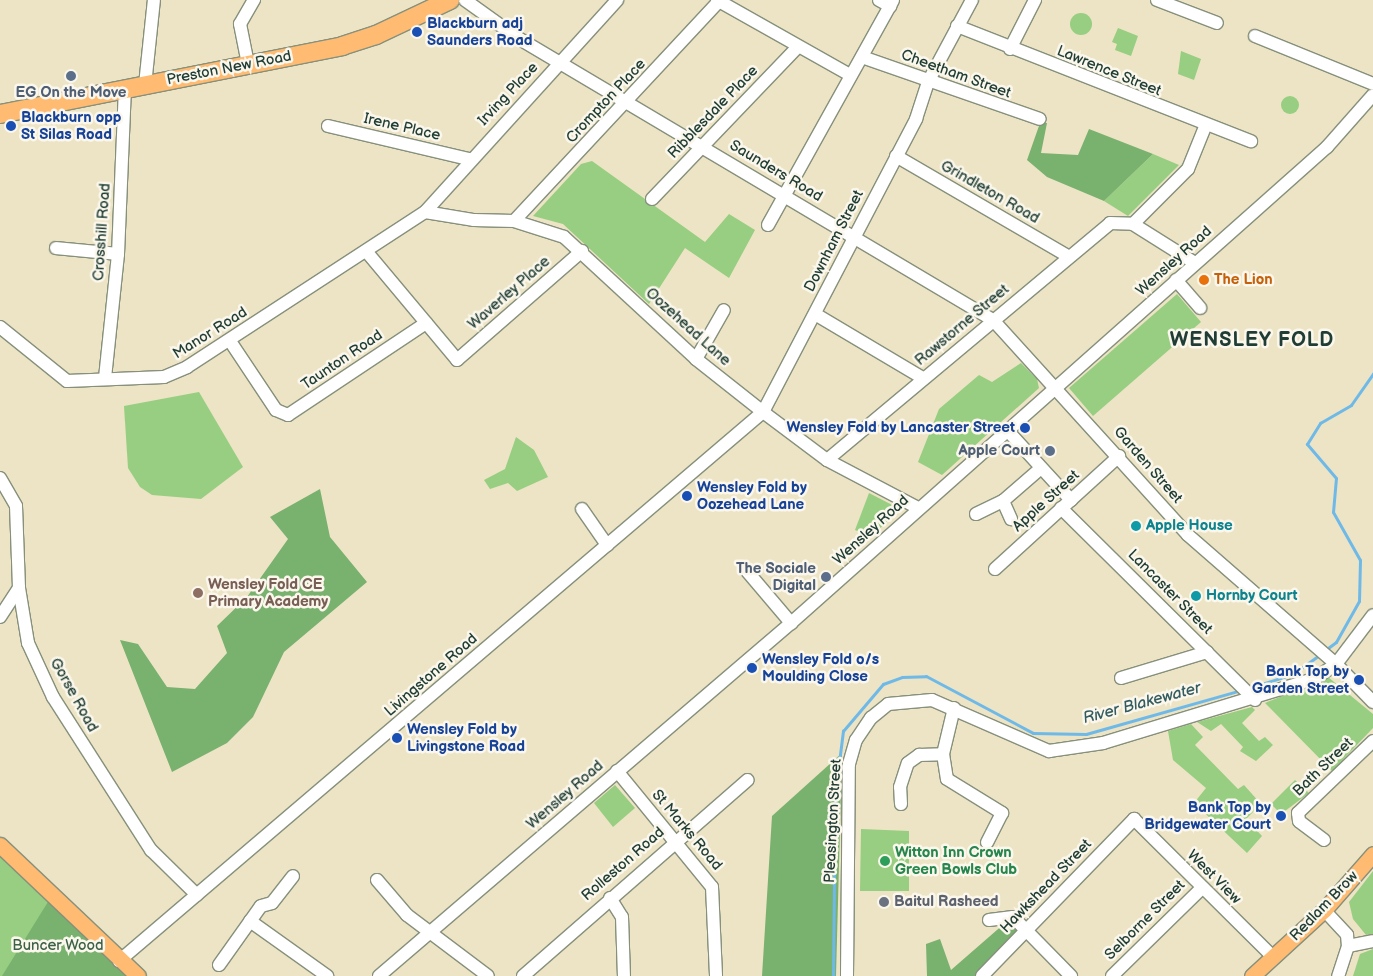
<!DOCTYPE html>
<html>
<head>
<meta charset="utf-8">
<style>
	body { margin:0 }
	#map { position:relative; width:1373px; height:976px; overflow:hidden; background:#ece4c4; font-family:"Balsamiq Sans",sans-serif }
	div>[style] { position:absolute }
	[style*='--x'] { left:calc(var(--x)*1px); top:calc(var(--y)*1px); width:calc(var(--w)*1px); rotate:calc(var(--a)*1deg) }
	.green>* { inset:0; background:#97ce81 }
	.round { border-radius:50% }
	.forest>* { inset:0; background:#79b16f }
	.stream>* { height:3px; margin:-1.5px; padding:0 1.5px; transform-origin:1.5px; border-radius:1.5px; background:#6fb9e8 }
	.roads { filter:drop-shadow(1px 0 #86907c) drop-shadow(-1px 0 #86907c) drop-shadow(0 1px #86907c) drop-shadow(0 -1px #86907c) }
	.minor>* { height:12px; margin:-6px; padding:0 6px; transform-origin:6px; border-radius:6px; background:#fff }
	.major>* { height:15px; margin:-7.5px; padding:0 7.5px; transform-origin:7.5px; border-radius:7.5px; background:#ffbb71 }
	.highway>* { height:18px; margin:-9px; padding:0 9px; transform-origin:9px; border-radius:9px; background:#ffbb71 }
	.dots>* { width:14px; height:14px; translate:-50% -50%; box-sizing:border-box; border:2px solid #fbf7ec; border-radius:50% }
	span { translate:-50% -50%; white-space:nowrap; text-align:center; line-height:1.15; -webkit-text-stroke:5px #fbf7ec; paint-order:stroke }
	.transit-label { font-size:15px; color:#164399; font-weight:700 }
	.left { translate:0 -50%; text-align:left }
	.right { translate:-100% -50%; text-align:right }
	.street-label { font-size:15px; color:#1f3d34 }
	.service-label { font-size:15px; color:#4e5e75; font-weight:700 }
	.food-label { font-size:15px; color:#c56008; font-weight:700 }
	.culture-label { font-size:15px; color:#0d838f; font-weight:700 }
	.education-label { font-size:15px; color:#785e54; font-weight:700 }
	.leisure-label { font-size:15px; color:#27864d; font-weight:700 }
	.worship-label { font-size:15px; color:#5b616d; font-weight:700 }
	.park-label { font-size:15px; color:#3d6147 }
	.water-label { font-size:16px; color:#335c61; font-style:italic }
	.district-label { font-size:20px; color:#1f3d34; font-weight:700; letter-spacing:1px }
</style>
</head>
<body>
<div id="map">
	<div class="green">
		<i class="round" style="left:1070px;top:13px;width:22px;height:22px"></i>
		<i style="clip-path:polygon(1118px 28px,1138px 36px,1131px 56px,1115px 50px,1117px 44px,1112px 42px)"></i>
		<i style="clip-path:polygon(1181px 51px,1201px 59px,1194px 80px,1178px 74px)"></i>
		<i class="round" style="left:1281px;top:96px;width:18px;height:18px"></i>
		<i style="clip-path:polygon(1153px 154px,1179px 165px,1128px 216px,1104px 201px)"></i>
		<i style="clip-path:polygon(592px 161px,705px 242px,729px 214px,755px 230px,729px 278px,685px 248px,649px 304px,563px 224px,533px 216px,581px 164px)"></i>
		<i style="clip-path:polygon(1177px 294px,1201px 322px,1093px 416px,1069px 388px)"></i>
		<i style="clip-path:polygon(1021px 363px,1037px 379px,1039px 388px,942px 475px,918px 462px,939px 409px,979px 375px,992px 382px)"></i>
		<i style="clip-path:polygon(199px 392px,243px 467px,201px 499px,152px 495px,140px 487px,128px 468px,124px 406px)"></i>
		<i style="clip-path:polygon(516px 437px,534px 450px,548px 477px,517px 491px,508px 483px,490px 489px,484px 480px,505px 469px)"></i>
		<i style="clip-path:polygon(869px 493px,900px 509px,871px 537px,855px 530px)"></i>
		<i style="clip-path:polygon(1328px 677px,1373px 714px,1373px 728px,1332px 771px,1265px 703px)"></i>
		<i style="clip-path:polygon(1252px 707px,1255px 710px,1242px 723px,1259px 741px,1265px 737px,1273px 745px,1256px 761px,1240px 751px,1243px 747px,1221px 724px,1211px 731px,1197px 722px)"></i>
		<i style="clip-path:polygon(1191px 724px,1203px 737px,1195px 745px,1238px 789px,1244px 785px,1261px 804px,1246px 819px,1262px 836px,1247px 853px,1194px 803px,1206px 788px,1173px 760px,1168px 731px)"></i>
		<i style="clip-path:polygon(1295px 780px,1309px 793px,1281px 814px,1271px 804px)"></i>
		<i style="clip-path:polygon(615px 785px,635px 808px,613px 827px,594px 803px)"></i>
		<i style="clip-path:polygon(861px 829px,909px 831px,909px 891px,860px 891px)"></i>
		<i style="clip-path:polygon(0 845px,138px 976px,0 976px)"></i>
		<i style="clip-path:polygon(1373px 871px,1373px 934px,1366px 935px,1353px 919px,1349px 902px)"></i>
		<i style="clip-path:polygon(1373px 949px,1373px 976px,1353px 976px,1360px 954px)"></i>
	</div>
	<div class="forest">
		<i style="clip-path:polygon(1040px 123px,1047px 123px,1041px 153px,1078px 155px,1089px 129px,1153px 154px,1104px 201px,1047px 177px,1027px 160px)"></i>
		<i style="clip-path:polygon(320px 489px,330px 537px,367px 582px,284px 652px,253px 717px,227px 743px,172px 772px,120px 640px,138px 644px,167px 687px,195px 689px,227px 653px,217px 626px,247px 597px,288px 539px,270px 517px)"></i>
		<i style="clip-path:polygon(842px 753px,836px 976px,762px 976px,772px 816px)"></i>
		<i style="clip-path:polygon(51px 897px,138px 976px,2px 976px)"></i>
		<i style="clip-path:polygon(1005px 923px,1018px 931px,976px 976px,927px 976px,926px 944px,940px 939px,951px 970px)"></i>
	</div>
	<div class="stream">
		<i style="--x:1324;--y:651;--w:15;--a:-37"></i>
		<i style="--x:1336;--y:642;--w:47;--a:-60.7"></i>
		<i style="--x:1359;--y:601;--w:41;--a:-88.6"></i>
		<i style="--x:1360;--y:560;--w:55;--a:-119.4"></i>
		<i style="--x:1333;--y:512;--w:34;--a:-85"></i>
		<i style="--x:1336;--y:478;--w:45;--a:-130.5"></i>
		<i style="--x:1307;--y:444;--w:25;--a:-58"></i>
		<i style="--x:1320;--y:423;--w:36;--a:-30"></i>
		<i style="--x:1351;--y:405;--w:39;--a:-55"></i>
		<i style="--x:1249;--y:688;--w:46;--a:-17.7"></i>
		<i style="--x:1293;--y:674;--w:32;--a:-36"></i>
		<i style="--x:833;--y:976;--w:182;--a:-89.4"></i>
		<i style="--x:835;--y:794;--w:64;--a:-82.8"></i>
		<i style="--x:843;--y:731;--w:62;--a:-49.6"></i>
		<i style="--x:883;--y:684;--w:20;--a:-20"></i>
		<i style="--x:902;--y:677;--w:24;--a:-2"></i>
		<i style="--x:926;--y:676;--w:121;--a:28"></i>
		<i style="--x:1033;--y:733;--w:53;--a:1.1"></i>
		<i style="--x:1086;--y:734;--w:161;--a:-15.8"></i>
	</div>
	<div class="roads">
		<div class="minor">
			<i style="--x:465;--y:0;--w:65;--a:35.6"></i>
			<i style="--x:518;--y:38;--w:552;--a:30.7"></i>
			<i style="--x:993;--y:320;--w:290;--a:47.8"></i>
			<i style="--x:1188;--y:535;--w:196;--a:41.1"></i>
			<i style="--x:1336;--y:664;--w:53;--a:45.8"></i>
			<i style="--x:717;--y:0;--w:153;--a:29.4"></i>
			<i style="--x:879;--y:0;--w:13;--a:29"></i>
			<i style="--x:1157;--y:0;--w:64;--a:21"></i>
			<i style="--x:957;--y:26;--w:316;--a:21.4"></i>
			<i style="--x:1255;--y:36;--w:127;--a:22.1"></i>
			<i style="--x:1010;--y:49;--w:55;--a:-63"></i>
			<i style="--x:862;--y:57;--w:188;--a:19.2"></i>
			<i style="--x:248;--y:64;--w:41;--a:-101.3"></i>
			<i style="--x:240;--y:24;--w:28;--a:-60"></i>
			<i style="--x:145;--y:85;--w:85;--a:-84"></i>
			<i style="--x:328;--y:126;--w:145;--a:13.2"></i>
			<i style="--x:896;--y:156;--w:199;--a:30.2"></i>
			<i style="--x:652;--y:199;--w:211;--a:-46.2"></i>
			<i style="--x:425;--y:212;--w:50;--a:9.3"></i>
			<i style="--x:474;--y:220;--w:40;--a:1.4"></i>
			<i style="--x:514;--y:221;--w:52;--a:17.7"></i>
			<i style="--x:564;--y:237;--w:180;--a:42.7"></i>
			<i style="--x:696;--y:359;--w:85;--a:38.3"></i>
			<i style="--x:763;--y:412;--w:80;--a:36.9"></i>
			<i style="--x:827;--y:460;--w:103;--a:27.8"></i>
			<i style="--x:514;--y:221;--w:302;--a:-47"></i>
			<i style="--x:1133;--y:224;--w:78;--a:-45"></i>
			<i style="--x:1188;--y:169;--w:45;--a:-68"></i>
			<i style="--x:768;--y:225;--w:257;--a:-60.9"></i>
			<i style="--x:56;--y:248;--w:62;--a:5.5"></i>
			<i style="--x:366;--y:251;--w:142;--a:50.1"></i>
			<i style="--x:457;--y:360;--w:166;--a:-41.1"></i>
			<i style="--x:1176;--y:280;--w:37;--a:49"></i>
			<i style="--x:815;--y:314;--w:126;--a:30.7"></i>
			<i style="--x:0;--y:327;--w:86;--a:38.9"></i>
			<i style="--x:67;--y:381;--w:97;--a:-2.4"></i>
			<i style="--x:164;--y:377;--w:25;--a:-23"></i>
			<i style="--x:187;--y:367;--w:284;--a:-33.1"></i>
			<i style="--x:425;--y:212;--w:286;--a:-47.8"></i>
			<i style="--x:230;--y:341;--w:83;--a:56.3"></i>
			<i style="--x:276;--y:410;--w:13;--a:23"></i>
			<i style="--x:288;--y:415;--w:166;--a:-33.7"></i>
			<i style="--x:696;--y:359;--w:56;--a:-60.3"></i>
			<i style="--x:105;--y:378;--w:125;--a:-84"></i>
			<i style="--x:118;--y:254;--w:166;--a:-87.6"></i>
			<i style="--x:1007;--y:430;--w:95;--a:47.6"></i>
			<i style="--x:827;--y:460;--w:369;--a:-39.9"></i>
			<i style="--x:1110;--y:223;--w:23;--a:2"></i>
			<i style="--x:1133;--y:224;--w:73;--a:32.2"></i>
			<i style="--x:0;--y:478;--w:32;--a:60"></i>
			<i style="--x:16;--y:506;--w:82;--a:87.9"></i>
			<i style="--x:19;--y:588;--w:56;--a:80.7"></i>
			<i style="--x:28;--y:643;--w:60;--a:65.2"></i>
			<i style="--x:53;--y:697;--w:182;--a:57.4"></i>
			<i style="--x:151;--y:850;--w:64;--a:44.4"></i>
			<i style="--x:1003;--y:501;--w:20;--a:66"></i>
			<i style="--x:1061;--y:508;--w:273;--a:44.7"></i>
			<i style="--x:582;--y:509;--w:44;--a:55.2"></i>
			<i style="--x:976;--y:514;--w:30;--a:-26"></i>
			<i style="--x:1003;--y:501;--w:50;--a:-41"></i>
			<i style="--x:995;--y:569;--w:168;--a:-42.3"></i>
			<i style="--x:746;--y:570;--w:70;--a:49.7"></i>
			<i style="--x:0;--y:617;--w:35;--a:-57"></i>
			<i style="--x:1121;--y:678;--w:90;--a:-16.8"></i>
			<i style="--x:954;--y:708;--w:47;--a:103.4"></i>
			<i style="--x:943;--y:754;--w:25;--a:81"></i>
			<i style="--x:947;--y:779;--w:65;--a:31.7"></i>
			<i style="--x:1002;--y:813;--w:33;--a:117"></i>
			<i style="--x:617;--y:771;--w:150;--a:50.7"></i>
			<i style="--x:712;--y:887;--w:89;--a:87.4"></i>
			<i style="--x:901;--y:804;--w:17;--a:-93"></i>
			<i style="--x:900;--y:787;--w:25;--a:-72"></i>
			<i style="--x:908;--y:763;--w:14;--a:-36"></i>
			<i style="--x:919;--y:755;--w:24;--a:-2"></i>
			<i style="--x:1324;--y:840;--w:31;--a:-143"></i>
			<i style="--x:1299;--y:821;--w:8;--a:-97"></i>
			<i style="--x:1298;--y:813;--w:104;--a:-43.8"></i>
			<i style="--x:377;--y:880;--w:46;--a:49.4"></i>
			<i style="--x:407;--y:915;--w:101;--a:37"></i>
			<i style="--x:610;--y:898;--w:22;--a:58"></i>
			<i style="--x:622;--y:917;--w:59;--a:88.1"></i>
			<i style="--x:1324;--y:910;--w:34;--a:47"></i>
			<i style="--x:1347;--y:935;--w:11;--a:85"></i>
			<i style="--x:1348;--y:946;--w:32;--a:108"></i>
			<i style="--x:989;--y:920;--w:24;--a:-7"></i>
			<i style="--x:1013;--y:917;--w:83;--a:45.5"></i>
			<i style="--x:250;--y:921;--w:95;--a:35.5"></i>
			<i style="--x:1348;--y:946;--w:25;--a:-11"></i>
			<i style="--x:119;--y:961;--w:846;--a:-40.45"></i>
			<i style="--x:763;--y:412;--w:331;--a:-62.4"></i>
			<i style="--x:916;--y:119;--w:39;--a:-72"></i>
			<i style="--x:928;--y:82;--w:93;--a:-61.8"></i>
			<i style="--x:219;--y:965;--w:72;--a:-54.6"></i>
			<i style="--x:261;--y:906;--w:11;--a:-15"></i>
			<i style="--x:272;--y:903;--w:34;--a:-52"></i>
			<i style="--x:379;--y:976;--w:543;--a:-40.59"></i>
			<i style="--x:791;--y:623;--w:717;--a:-41.61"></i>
			<i style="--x:1327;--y:147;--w:69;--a:-48.5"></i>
			<i style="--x:523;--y:976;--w:298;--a:-41.1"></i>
			<i style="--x:847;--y:976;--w:212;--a:-89.5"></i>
			<i style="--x:849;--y:764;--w:25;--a:-74"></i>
			<i style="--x:856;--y:740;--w:27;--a:-56"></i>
			<i style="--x:871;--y:718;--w:22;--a:-39"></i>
			<i style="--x:888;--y:704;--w:44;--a:-5.2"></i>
			<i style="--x:932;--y:700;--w:128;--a:23.6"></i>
			<i style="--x:1049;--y:751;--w:55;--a:-8.4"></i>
			<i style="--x:1103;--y:743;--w:220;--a:-16.9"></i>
			<i style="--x:1314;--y:679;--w:27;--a:-34"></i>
			<i style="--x:1336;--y:664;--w:61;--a:-52.9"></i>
			<i style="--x:982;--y:976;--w:219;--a:-45.9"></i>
			<i style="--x:1134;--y:819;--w:196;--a:44.8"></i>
			<i style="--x:1112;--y:976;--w:126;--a:-44.4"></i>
		</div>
		<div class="major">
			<i style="--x:0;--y:845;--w:190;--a:43.5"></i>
			<i style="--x:1252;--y:976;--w:98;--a:-42.5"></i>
			<i style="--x:1324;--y:910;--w:74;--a:-48.8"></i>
		</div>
		<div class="highway">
			<i style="--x:0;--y:114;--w:349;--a:-11.2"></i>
			<i style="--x:342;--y:46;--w:36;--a:-18"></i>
			<i style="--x:376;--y:35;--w:82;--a:-25.3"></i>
		</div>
	</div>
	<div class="dots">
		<i style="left:417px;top:32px;background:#1a4fb4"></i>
		<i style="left:71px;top:76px;background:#5c6f8a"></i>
		<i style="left:11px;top:126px;background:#1a4fb4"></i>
		<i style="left:1204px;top:280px;background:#e8710a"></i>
		<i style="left:1025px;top:428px;background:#1a4fb4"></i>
		<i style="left:1050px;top:451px;background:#5c6f8a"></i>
		<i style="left:687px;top:496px;background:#1a4fb4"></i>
		<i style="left:1136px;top:526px;background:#0f9aa8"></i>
		<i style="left:826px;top:577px;background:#5c6f8a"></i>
		<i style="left:198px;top:593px;background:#8d6e63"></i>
		<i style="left:1196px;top:596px;background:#0f9aa8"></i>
		<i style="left:752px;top:668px;background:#1a4fb4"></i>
		<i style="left:1359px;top:680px;background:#1a4fb4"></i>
		<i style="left:397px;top:738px;background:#1a4fb4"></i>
		<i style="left:1281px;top:816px;background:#1a4fb4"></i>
		<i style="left:885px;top:861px;background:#2e9e5b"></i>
		<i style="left:884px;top:902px;background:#6b7280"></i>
	</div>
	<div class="transit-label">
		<span class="left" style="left:427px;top:32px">Blackburn adj<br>Saunders Road</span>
		<span class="left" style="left:21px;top:126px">Blackburn opp<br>St Silas Road</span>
		<span class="right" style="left:1015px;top:428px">Wensley Fold by Lancaster Street</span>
		<span class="left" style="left:697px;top:496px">Wensley Fold by<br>Oozehead Lane</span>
		<span class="left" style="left:762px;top:668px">Wensley Fold o/s<br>Moulding Close</span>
		<span class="right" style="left:1349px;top:680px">Bank Top by<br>Garden Street</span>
		<span class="left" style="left:407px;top:738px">Wensley Fold by<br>Livingstone Road</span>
		<span class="right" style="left:1271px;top:816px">Bank Top by<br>Bridgewater Court</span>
	</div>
	<div class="street-label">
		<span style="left:229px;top:68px;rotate:-11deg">Preston New Road</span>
		<span style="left:1109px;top:71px;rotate:22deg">Lawrence Street</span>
		<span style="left:956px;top:74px;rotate:20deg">Cheetham Street</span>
		<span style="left:508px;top:94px;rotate:-47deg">Irving Place</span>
		<span style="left:606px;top:101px;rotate:-47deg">Crompton Place</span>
		<span style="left:713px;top:112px;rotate:-46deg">Ribblesdale Place</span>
		<span style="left:402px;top:127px;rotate:13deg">Irene Place</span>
		<span style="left:776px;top:171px;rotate:31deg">Saunders Road</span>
		<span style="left:990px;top:192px;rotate:30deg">Grindleton Road</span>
		<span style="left:102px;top:232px;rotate:-86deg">Crosshill Road</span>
		<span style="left:834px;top:241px;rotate:-63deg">Downham Street</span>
		<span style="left:1174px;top:261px;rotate:-42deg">Wensley Road</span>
		<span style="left:509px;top:293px;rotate:-41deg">Waverley Place</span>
		<span style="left:962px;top:325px;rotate:-40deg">Rawstorne Street</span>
		<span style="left:688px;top:327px;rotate:42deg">Oozehead Lane</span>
		<span style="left:210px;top:333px;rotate:-32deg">Manor Road</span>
		<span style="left:342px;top:360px;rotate:-34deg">Taunton Road</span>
		<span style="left:1148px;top:465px;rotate:49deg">Garden Street</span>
		<span style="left:1046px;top:501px;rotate:-42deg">Apple Street</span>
		<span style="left:871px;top:530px;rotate:-42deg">Wensley Road</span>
		<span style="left:1170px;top:592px;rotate:45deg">Lancaster Street</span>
		<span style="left:431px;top:675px;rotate:-41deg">Livingstone Road</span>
		<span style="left:74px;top:695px;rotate:61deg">Gorse Road</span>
		<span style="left:1323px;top:767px;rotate:-44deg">Bath Street</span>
		<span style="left:565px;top:795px;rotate:-41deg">Wensley Road</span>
		<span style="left:833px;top:821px;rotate:-87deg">Pleasington Street</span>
		<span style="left:687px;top:830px;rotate:50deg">St Marks Road</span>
		<span style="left:623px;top:864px;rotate:-41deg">Rolleston Road</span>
		<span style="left:1214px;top:877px;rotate:45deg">West View</span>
		<span style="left:1046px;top:886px;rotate:-46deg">Hawkshead Street</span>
		<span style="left:1324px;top:906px;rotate:-46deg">Redlam Brow</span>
		<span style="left:1145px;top:920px;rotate:-45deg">Selborne Street</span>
	</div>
	<div class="service-label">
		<span style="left:71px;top:93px">EG On the Move</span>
		<span class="right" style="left:1040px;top:451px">Apple Court</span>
		<span class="right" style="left:816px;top:577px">The Sociale<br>Digital</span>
	</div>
	<div class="food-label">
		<span class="left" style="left:1214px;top:280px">The Lion</span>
	</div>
	<div class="culture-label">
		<span class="left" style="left:1146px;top:526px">Apple House</span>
		<span class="left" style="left:1206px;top:596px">Hornby Court</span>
	</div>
	<div class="education-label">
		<span class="left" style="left:208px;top:593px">Wensley Fold CE<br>Primary Academy</span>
	</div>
	<div class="leisure-label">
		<span class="left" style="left:895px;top:861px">Witton Inn Crown<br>Green Bowls Club</span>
	</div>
	<div class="worship-label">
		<span class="left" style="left:894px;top:902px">Baitul Rasheed</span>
	</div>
	<div class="park-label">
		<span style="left:58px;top:946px">Buncer Wood</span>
	</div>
	<div class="water-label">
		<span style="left:1142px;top:704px;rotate:-15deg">River Blakewater</span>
	</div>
	<div class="district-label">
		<span style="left:1252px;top:340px">WENSLEY FOLD</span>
	</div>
</div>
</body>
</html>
